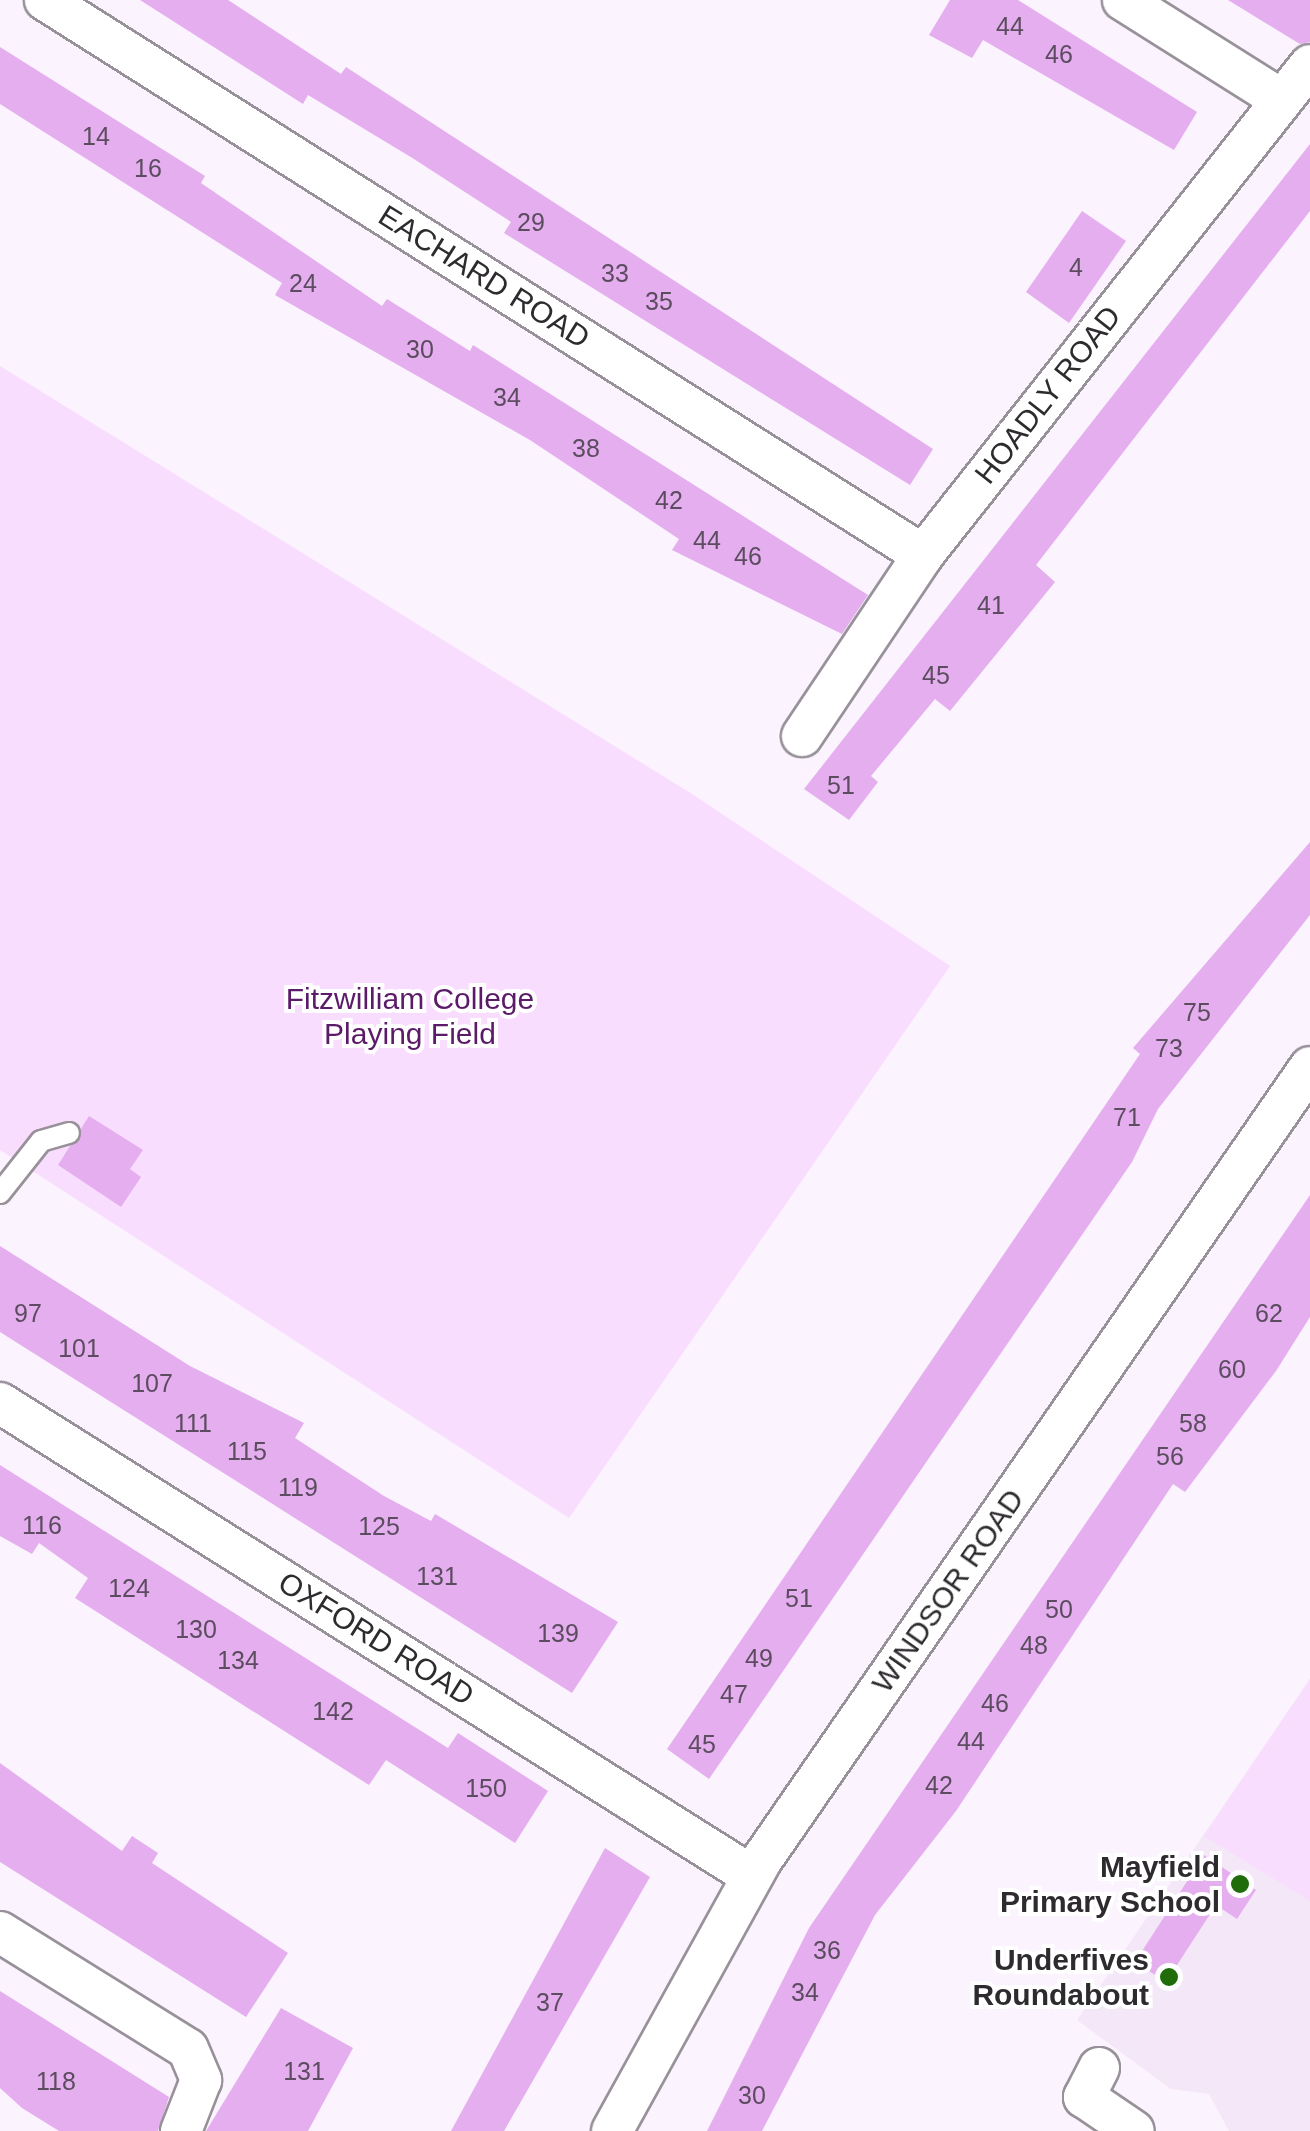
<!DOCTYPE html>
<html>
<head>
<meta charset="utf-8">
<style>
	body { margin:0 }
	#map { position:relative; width:1310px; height:2131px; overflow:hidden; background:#fbf3fd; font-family:Helvetica,sans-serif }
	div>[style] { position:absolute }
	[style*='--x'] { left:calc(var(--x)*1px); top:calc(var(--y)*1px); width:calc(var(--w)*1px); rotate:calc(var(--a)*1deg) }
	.built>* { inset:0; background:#f4e7f7 }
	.green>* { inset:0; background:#f9ddfe }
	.building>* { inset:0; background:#e4aeef }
	.roads { filter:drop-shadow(2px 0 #99919a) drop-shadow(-2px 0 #99919a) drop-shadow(0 2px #99919a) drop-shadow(0 -2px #99919a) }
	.lane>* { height:20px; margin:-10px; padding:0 10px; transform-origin:10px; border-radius:10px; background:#fff }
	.street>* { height:40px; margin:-20px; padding:0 20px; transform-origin:20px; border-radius:20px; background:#fff }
	.dots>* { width:28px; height:28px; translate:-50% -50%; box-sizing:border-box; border:5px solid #fff; border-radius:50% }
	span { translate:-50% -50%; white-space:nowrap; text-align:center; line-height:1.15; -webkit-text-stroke:8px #fff; paint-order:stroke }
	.number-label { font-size:25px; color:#5c4c5f }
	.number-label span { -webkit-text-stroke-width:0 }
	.street-label { font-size:30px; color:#2e2b2f }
	.park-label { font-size:30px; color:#5b1b68 }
	.poi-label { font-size:30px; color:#2e2b2f; font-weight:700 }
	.right { translate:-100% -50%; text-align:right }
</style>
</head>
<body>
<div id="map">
	<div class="built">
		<i style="clip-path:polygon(1310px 1679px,1310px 2131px,1229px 2131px,1209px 2094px,1171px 2089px,1077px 2020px)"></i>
	</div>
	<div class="green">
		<i style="clip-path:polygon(0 366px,692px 794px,950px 966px,569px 1518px,0 1150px)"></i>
		<i style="clip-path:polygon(1310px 1679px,1310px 1901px,1204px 1836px)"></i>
	</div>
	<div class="building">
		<i style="clip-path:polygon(140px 0,228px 0,341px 74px,346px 67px,933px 449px,910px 485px,504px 233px,511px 222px,414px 159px,308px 95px,303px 104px)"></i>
		<i style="clip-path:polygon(950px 0,1018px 0,1197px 112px,1174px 150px,983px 40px,972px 58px,929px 35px)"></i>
		<i style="clip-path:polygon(1228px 0,1310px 0,1310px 42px,1300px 44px)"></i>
		<i style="clip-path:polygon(0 47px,205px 176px,201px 183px,382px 306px,387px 299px,470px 351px,473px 345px,868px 595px,842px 634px,672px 550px,679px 539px,530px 440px,275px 295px,282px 283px,0 104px)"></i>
		<i style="clip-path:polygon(1310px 144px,1310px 211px,1036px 565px,1055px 582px,950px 711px,935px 699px,871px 776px,878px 782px,849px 820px,804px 789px)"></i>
		<i style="clip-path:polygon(1082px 211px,1126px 241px,1069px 323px,1026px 292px)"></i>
		<i style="clip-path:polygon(1310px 842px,1310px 915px,1158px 1109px,1132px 1162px,709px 1779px,667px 1749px,1140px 1054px,1133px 1048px)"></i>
		<i style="clip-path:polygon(89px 1116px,143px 1150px,130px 1169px,141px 1177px,121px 1207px,58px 1165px)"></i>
		<i style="clip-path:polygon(1310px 1195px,1310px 1317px,1276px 1371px,1185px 1492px,1173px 1484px,956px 1811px,875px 1915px,762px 2131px,707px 2131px,809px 1928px)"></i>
		<i style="clip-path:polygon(0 1246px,190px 1366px,304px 1423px,295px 1438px,384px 1496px,431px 1521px,435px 1514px,618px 1622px,572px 1693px,0 1332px)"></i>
		<i style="clip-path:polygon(0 1465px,448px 1748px,458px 1733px,548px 1791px,515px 1843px,386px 1760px,369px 1785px,75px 1598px,88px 1578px,39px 1543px,32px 1554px,0 1536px)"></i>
		<i style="clip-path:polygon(0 1763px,122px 1851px,132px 1836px,158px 1853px,152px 1863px,288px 1953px,246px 2017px,0 1862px)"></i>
		<i style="clip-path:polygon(605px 1848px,650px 1877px,504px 2131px,451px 2131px)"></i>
		<i style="clip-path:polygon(1204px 1855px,1256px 1890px,1237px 1919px,1216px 1905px,1166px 1982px,1135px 1962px)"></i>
		<i style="clip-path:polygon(0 1991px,169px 2097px,158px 2131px,59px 2131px,22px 2108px,0 2088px)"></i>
		<i style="clip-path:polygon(281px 2008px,353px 2048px,308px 2131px,206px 2131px)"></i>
	</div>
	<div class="roads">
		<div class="lane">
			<i style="--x:0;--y:1193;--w:66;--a:-51.7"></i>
			<i style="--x:41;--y:1141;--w:29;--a:-16"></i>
		</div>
		<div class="street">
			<i style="--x:45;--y:0;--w:1039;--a:32.3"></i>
			<i style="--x:1123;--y:0;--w:186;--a:32.2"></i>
			<i style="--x:802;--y:736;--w:218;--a:-56.2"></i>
			<i style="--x:923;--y:555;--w:624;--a:-51.7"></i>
			<i style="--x:0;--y:1403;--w:888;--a:32.17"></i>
			<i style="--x:0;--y:1932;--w:221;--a:31.9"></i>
			<i style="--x:188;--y:2049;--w:34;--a:67"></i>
			<i style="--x:201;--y:2080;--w:55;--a:111.4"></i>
			<i style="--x:1099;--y:2068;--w:33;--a:117"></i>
			<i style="--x:1084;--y:2097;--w:60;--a:34.2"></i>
			<i style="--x:612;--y:2131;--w:308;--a:-61.1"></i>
			<i style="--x:761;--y:1861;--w:965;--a:-55.34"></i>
		</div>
	</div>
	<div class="dots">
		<i style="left:1240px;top:1884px;background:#206c0b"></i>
		<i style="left:1169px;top:1977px;background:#206c0b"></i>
	</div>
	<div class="number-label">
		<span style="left:1010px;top:26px">44</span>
		<span style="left:1059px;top:54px">46</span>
		<span style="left:96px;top:136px">14</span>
		<span style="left:148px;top:168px">16</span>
		<span style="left:531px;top:222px">29</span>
		<span style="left:1076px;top:267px">4</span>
		<span style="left:615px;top:273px">33</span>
		<span style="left:303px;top:283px">24</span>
		<span style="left:659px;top:301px">35</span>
		<span style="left:420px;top:349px">30</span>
		<span style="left:507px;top:397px">34</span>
		<span style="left:586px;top:448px">38</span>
		<span style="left:669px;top:500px">42</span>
		<span style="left:707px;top:540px">44</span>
		<span style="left:748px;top:556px">46</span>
		<span style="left:991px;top:605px">41</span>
		<span style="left:936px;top:675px">45</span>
		<span style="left:841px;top:785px">51</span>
		<span style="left:1197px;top:1012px">75</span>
		<span style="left:1169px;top:1048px">73</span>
		<span style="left:1127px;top:1117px">71</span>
		<span style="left:28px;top:1313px">97</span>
		<span style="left:1269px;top:1313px">62</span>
		<span style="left:79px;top:1348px">101</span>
		<span style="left:1232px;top:1369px">60</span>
		<span style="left:152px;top:1383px">107</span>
		<span style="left:193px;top:1423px">111</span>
		<span style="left:1193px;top:1423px">58</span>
		<span style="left:247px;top:1451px">115</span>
		<span style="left:1170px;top:1456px">56</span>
		<span style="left:298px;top:1487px">119</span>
		<span style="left:42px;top:1525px">116</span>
		<span style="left:379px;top:1526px">125</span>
		<span style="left:437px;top:1576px">131</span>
		<span style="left:129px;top:1588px">124</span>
		<span style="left:799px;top:1598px">51</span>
		<span style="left:1059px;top:1609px">50</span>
		<span style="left:196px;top:1629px">130</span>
		<span style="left:558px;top:1633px">139</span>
		<span style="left:1034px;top:1645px">48</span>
		<span style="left:759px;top:1658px">49</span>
		<span style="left:238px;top:1660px">134</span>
		<span style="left:734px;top:1694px">47</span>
		<span style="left:995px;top:1703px">46</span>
		<span style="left:333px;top:1711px">142</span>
		<span style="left:971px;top:1741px">44</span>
		<span style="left:702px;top:1744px">45</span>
		<span style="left:939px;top:1785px">42</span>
		<span style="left:486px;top:1788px">150</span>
		<span style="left:827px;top:1950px">36</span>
		<span style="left:805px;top:1992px">34</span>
		<span style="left:550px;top:2002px">37</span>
		<span style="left:304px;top:2071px">131</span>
		<span style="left:56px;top:2081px">118</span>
		<span style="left:752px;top:2095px">30</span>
	</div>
	<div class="street-label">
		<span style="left:484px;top:277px;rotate:32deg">EACHARD ROAD</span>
		<span style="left:1048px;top:395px;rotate:-52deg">HOADLY ROAD</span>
		<span style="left:948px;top:1591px;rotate:-55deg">WINDSOR ROAD</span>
		<span style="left:376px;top:1639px;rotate:32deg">OXFORD ROAD</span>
	</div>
	<div class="park-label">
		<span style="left:410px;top:1016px">Fitzwilliam College<br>Playing Field</span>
	</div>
	<div class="poi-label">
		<span class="right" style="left:1220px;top:1884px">Mayfield<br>Primary School</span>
		<span class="right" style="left:1149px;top:1977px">Underfives<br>Roundabout</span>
	</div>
</div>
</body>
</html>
